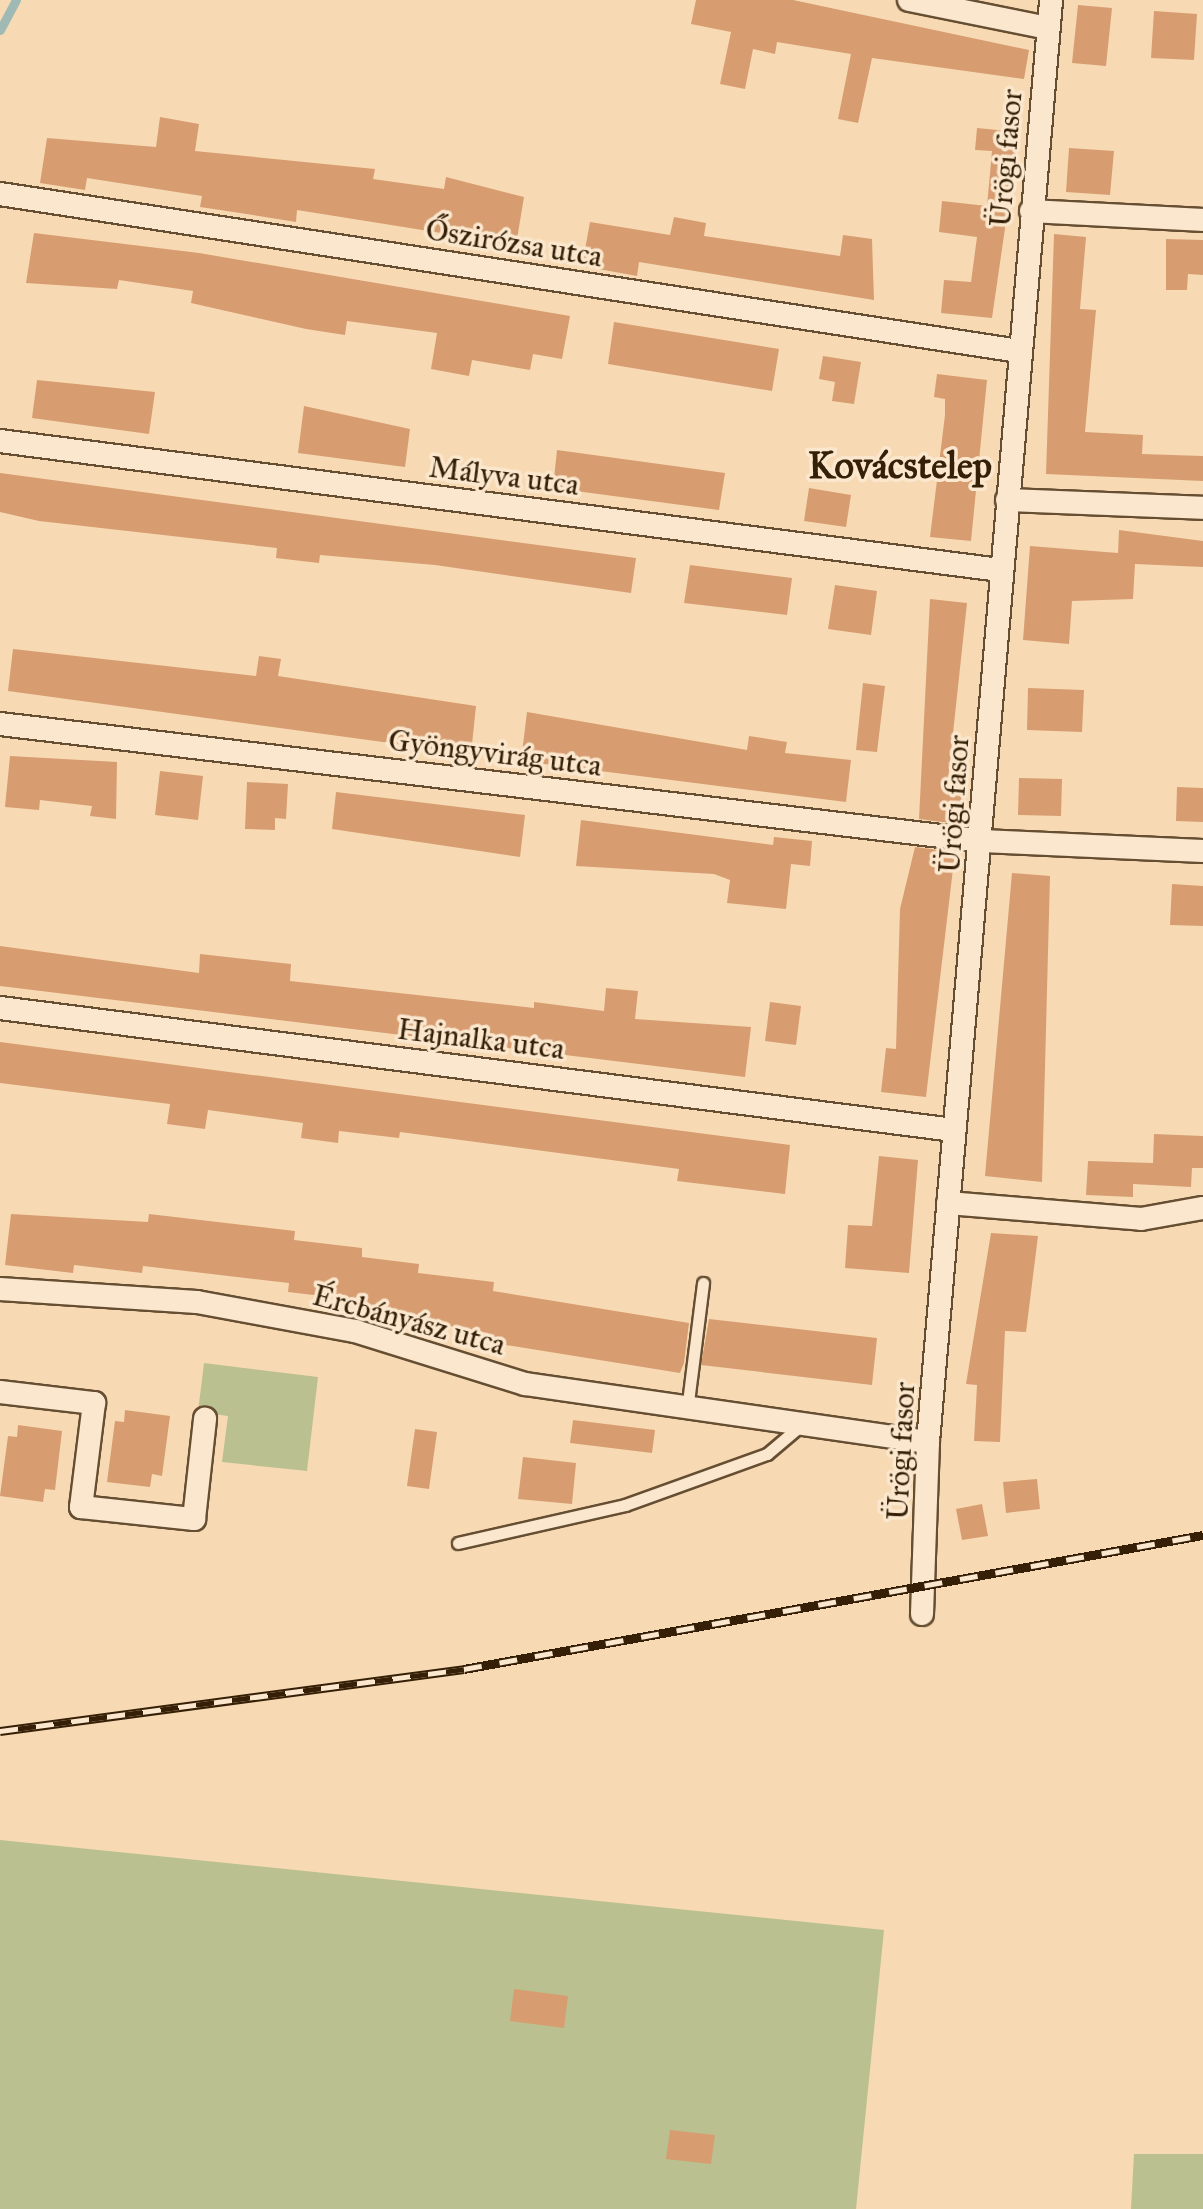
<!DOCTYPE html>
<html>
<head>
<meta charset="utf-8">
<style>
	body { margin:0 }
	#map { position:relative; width:1203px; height:2209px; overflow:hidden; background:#f7dab3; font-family:"IM FELL Great Primer",serif }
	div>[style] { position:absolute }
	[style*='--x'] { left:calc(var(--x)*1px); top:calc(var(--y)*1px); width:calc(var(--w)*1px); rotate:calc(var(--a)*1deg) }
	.green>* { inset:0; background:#bac08f }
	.stream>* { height:9px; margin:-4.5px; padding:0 4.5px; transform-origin:4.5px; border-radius:4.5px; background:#9fb9b5 }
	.building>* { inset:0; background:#d79d71 }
	.roads { filter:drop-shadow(2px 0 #664e32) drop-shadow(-2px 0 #664e32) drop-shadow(0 2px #664e32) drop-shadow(0 -2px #664e32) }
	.service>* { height:11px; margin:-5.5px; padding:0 5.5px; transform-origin:5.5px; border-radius:5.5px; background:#fae7ce }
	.minor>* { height:22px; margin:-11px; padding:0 11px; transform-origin:11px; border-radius:11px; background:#fae7ce }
	.rail>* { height:9px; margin-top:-4.5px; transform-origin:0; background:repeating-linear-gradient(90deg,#fae7ce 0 18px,#352007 0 36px); box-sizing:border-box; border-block:2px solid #352007 }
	span { translate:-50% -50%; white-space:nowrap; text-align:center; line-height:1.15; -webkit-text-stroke:7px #fae7ce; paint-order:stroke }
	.street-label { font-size:30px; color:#352007 }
	.district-label { font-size:38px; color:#352007; font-weight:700 }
</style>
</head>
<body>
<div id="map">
	<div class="green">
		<i style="clip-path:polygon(204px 1363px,318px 1377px,307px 1471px,222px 1462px,228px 1416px,198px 1412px)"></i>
		<i style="clip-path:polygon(0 1840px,884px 1930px,856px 2209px,0 2209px)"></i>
		<i style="clip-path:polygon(1134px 2154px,1203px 2154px,1203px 2209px,1131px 2209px)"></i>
	</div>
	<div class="stream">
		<i style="--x:0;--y:30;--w:34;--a:-62"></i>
	</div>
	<div class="building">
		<i style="clip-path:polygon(696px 0,793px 0,1029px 50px,1024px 79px,872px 58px,858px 123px,838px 119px,851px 54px,777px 42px,775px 54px,753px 49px,745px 89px,720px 84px,731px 32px,691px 24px)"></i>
		<i style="clip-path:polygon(1078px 5px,1112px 8px,1106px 66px,1072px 63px)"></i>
		<i style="clip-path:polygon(1154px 11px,1197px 14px,1194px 60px,1151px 58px)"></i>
		<i style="clip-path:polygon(160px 117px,199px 124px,195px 151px,375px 169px,373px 179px,444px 189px,446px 177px,524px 197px,516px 245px,297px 210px,296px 222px,240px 213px,200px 207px,202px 196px,87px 178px,85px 190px,40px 183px,47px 138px,156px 147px)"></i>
		<i style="clip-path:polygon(977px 128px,1019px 132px,992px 318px,941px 313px,944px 280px,971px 282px,977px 237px,939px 232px,942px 201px,987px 206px,992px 151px,975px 150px)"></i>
		<i style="clip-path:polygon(1069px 148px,1114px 151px,1110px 195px,1066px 192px)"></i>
		<i style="clip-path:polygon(674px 217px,706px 223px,704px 236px,840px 256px,843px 235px,872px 239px,874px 300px,639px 262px,637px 276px,582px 266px,590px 222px,670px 235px)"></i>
		<i style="clip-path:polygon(34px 233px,199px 253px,570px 316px,562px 359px,533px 354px,530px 370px,472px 360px,469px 376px,431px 369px,437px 333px,347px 321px,345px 335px,306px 329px,191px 303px,193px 291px,119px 280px,117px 289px,26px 283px)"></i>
		<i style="clip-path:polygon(1054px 234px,1086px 237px,1080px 309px,1096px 310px,1085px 432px,1143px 435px,1142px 454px,1203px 456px,1203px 481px,1046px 474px)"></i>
		<i style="clip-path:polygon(1166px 239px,1203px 240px,1203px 275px,1188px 274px,1187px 290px,1166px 290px)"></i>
		<i style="clip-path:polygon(614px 322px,779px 349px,772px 391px,608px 364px)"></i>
		<i style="clip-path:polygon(823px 356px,861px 362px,854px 404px,832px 401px,835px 382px,819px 379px)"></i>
		<i style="clip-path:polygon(937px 374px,987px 380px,971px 541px,930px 537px,945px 415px,945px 399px,934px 397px)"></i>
		<i style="clip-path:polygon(37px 380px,155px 392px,149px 434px,32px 418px)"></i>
		<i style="clip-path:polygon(304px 406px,410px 429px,405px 467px,298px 453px)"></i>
		<i style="clip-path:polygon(557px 450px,725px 473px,719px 510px,553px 488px)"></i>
		<i style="clip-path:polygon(0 473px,636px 558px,631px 593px,435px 565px,320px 555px,319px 563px,276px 558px,277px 548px,39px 521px,0 512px)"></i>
		<i style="clip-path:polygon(809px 488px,851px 495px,846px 527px,804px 521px)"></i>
		<i style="clip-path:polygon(1119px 530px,1203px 541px,1203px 567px,1135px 564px,1133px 599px,1072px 601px,1069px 644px,1023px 640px,1030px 546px,1118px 553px)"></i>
		<i style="clip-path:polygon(690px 565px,792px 578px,787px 615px,684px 603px)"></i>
		<i style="clip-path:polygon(835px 585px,877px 591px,871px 635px,828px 629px)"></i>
		<i style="clip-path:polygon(930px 599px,967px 603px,948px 780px,964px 782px,958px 824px,919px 819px)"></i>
		<i style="clip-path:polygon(13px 649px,256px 676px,259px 656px,281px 659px,278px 676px,476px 706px,471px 754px,8px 691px)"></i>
		<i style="clip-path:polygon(863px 683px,885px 686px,877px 752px,856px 750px)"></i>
		<i style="clip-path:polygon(1028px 688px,1084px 690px,1082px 732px,1027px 730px)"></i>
		<i style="clip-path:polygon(527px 712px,747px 750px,749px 736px,787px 742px,785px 753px,851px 760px,846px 802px,521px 761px)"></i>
		<i style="clip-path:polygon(10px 756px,117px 762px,116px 819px,90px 816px,92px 806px,40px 800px,39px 810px,5px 807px)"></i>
		<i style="clip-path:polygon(160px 771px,203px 776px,198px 820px,155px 815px)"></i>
		<i style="clip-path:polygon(1019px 778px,1062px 779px,1061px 816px,1018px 815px)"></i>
		<i style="clip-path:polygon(247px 782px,288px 784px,286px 819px,275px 818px,275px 830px,245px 829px)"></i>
		<i style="clip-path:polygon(1177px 787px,1203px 788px,1203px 822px,1176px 821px)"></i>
		<i style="clip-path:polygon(336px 792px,525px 815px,520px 857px,332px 829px)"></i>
		<i style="clip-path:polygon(581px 820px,773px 845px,774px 837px,812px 841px,810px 866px,791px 864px,786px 909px,727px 903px,730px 880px,714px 874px,576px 866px)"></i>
		<i style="clip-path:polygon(915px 847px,955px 852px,926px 1097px,881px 1092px,886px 1048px,896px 1049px,900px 909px)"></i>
		<i style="clip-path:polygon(1012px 873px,1050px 876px,1042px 1182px,985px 1176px)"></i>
		<i style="clip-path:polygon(1172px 884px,1203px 886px,1203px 926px,1170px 925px)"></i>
		<i style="clip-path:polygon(0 946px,199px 973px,200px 954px,291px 964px,290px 981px,534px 1008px,534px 1002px,604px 1011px,606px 988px,638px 991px,635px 1019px,751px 1027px,745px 1077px,0 986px)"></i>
		<i style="clip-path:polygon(770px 1002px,801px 1006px,796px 1045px,765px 1041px)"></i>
		<i style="clip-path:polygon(0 1042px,790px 1145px,785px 1194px,677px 1181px,679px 1169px,400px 1132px,399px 1138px,339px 1131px,338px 1143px,301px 1138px,303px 1123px,208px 1110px,205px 1129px,167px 1124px,170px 1104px,0 1083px)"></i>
		<i style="clip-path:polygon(1154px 1134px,1203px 1136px,1203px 1168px,1192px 1168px,1191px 1187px,1133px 1184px,1133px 1197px,1086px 1195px,1088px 1161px,1153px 1163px)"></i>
		<i style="clip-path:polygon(879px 1156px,918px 1160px,909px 1273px,845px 1268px,848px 1225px,872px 1226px)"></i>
		<i style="clip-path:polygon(11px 1214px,148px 1222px,149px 1214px,295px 1231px,294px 1240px,362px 1248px,362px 1257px,419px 1264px,418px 1273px,494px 1282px,493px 1291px,689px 1323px,684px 1363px,680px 1373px,487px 1342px,488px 1333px,355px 1309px,356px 1300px,288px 1292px,289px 1283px,143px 1266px,142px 1273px,74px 1265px,73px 1273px,5px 1265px)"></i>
		<i style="clip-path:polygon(991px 1233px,1038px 1236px,1026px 1332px,1005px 1331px,1000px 1442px,974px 1441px,977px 1385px,966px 1384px)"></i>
		<i style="clip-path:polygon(709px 1319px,877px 1338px,872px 1385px,701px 1365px)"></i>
		<i style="clip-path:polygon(125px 1410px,170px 1416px,162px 1476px,152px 1474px,150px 1487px,107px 1482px,115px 1421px,124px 1422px)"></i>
		<i style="clip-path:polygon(573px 1420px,655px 1430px,652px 1453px,570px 1443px)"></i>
		<i style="clip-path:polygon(18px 1425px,62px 1431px,55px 1490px,45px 1489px,43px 1502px,0 1496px,8px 1436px,17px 1437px)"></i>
		<i style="clip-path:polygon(415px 1429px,437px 1432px,429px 1489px,407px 1486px)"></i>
		<i style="clip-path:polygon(523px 1457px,576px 1463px,572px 1504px,518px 1499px)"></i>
		<i style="clip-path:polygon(1037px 1479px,1040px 1509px,1006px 1513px,1003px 1482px)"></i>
		<i style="clip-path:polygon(982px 1504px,988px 1536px,962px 1540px,956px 1509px)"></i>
		<i style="clip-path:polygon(514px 1989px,568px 1996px,564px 2028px,510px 2021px)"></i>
		<i style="clip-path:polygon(670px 2130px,715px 2135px,711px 2164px,666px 2159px)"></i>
	</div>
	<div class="roads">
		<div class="service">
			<i style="--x:687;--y:1410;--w:128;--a:-82.8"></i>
			<i style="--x:458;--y:1543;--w:171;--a:-12.8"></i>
			<i style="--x:625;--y:1505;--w:151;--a:-19.8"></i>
			<i style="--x:767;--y:1454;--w:43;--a:-40.3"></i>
		</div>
		<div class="minor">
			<i style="--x:909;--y:0;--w:142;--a:11.4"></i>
			<i style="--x:0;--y:194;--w:1031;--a:8.76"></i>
			<i style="--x:1031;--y:211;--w:172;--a:3"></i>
			<i style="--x:0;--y:441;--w:1008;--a:7.35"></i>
			<i style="--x:1007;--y:500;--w:196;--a:2.3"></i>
			<i style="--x:0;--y:724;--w:989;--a:6.79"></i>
			<i style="--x:982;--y:841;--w:221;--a:2.6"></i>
			<i style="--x:0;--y:1008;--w:962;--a:7.29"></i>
			<i style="--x:948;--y:1203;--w:194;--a:4.7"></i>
			<i style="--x:1141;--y:1219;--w:63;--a:-10.1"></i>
			<i style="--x:0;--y:1289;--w:197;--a:3.8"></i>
			<i style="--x:197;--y:1302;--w:161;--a:10.4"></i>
			<i style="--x:355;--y:1331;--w:178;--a:17.3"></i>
			<i style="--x:525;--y:1384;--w:407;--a:8.2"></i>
			<i style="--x:0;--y:1392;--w:95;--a:6.7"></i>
			<i style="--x:94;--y:1403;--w:105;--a:97.1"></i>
			<i style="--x:81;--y:1507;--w:114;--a:6.1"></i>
			<i style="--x:194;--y:1519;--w:101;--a:-83.7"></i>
			<i style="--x:922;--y:1614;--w:172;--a:-88"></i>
			<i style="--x:928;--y:1442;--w:1447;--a:-85.12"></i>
		</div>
	</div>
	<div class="rail">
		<i style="--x:0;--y:1731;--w:468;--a:-7.6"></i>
		<i style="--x:464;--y:1669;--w:751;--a:-10.28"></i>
	</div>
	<div class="street-label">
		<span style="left:1006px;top:158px;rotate:-85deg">Ürögi fasor</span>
		<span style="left:514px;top:243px;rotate:9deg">Őszirózsa utca</span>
		<span style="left:504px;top:476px;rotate:7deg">Mályva utca</span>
		<span style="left:495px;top:753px;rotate:7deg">Gyöngyvirág utca</span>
		<span style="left:954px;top:804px;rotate:-86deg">Ürögi fasor</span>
		<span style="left:481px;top:1039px;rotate:7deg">Hajnalka utca</span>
		<span style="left:409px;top:1320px;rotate:15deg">Ércbányász utca</span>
		<span style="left:901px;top:1451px;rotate:-87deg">Ürögi fasor</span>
	</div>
	<div class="district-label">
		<span style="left:900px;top:466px">Kovácstelep</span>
	</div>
</div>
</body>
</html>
